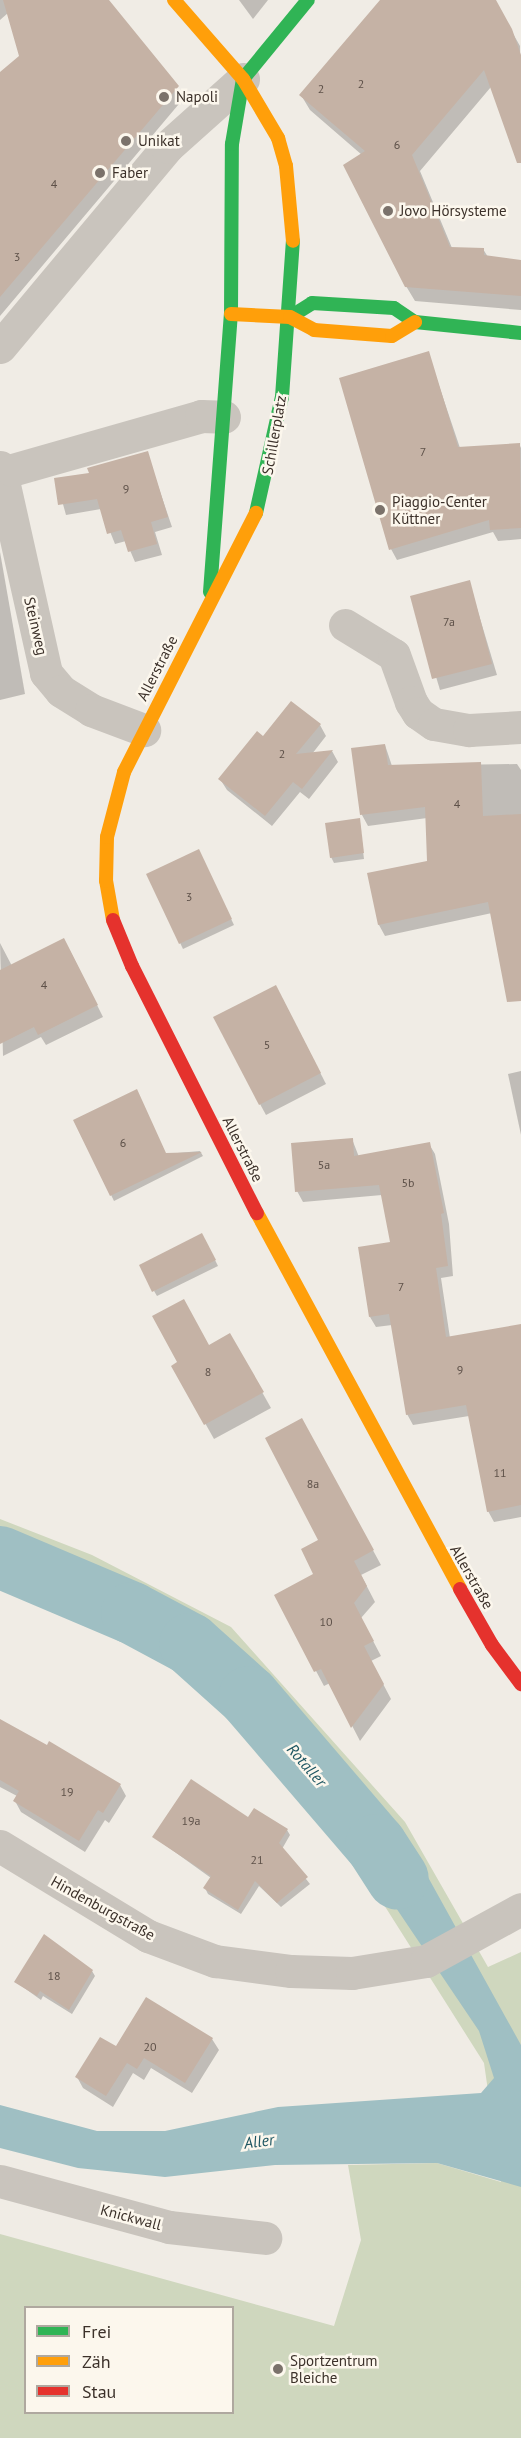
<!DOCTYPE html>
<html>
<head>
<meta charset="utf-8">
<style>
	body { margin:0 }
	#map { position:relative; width:521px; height:2438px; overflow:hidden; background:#f0ece5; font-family:"PT Sans",sans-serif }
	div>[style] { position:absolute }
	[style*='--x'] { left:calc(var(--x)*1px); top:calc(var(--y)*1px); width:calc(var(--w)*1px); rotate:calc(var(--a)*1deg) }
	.green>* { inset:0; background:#cfd7be }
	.water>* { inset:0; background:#9fbfc3 }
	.shadow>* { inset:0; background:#0003 }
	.river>* { height:62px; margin:-31px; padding:0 31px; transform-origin:31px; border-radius:31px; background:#9fbfc3 }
	.building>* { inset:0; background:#c5b2a5 }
	.street>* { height:33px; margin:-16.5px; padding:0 16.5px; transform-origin:16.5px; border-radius:16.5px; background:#c9c4bd }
	.fast>* { height:14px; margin:-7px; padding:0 7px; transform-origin:7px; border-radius:7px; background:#30b455 }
	.slow>* { height:14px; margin:-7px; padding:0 7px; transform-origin:7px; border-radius:7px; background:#ff9f0a }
	.jam>* { height:14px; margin:-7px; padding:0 7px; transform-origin:7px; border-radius:7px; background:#e5322d }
	.dots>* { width:16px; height:16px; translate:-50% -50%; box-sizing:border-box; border:3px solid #fcf7ed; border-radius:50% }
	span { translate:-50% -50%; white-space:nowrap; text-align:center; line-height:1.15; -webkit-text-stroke:5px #fcf7ed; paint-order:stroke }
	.number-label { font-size:12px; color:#5e5149 }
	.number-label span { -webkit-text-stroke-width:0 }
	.poi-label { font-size:15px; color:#3c312a }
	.left { translate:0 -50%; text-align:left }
	.street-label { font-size:15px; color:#3c312a }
	.water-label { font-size:16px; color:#1c5561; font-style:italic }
	.legend { position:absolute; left:24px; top:2306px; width:210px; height:108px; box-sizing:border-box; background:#fcf7ed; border:2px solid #afa89f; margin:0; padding:8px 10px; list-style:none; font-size:18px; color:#3c312a }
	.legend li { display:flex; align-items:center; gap:12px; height:30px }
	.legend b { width:30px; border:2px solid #afa89f }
</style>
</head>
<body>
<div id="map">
	<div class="green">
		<i style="clip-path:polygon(evenodd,0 1519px,92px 1555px,231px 1627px,405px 1822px,488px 1967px,521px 1952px,521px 2438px,0 2438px,0 2234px,334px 2326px,361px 2240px,348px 2165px,437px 2163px,501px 2182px,484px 2063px,367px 1878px,247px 1731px,180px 1660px,0 1578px,0 1519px,26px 2308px,232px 2308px,232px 2412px,26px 2412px,26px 2308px)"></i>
	</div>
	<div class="water">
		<i style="clip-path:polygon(363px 1793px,413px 1850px,521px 2045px,521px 2187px,437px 2163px,275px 2165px,165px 2177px,78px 2168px,0 2148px,0 2105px,97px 2131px,165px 2131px,278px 2107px,481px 2093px,494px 2078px,479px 2031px,384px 1890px,331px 1827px)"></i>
	</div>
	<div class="shadow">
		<i style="clip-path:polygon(0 0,107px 0,184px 98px,0 316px,0 75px,20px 56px,8px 13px,0 20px)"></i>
		<i style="clip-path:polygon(239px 0,268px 0,253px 19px)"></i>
		<i style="clip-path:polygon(382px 0,494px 0,520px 46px,521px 161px,496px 81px,420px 171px,452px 248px,483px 249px,488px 257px,521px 261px,521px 310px,415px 301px,406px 286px,362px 155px,310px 110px,301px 95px)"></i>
		<i style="clip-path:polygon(428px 353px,460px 448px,519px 444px,521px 448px,521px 539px,498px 541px,493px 532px,397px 560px,391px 549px)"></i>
		<i style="clip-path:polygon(147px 453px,172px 527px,155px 532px,162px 555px,135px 562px,126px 541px,115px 544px,101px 509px,66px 515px,56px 479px,91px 474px)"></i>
		<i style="clip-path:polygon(0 552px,25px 694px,0 700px)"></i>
		<i style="clip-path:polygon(469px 582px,497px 675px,440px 690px,412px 597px)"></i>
		<i style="clip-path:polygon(320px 725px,326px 736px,312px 754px,332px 751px,338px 762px,309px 799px,300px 792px,272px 826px,227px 790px,220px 779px,263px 738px)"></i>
		<i style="clip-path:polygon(385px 745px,392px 766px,517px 764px,521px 770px,521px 961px,492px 913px,385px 936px,379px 925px,369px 875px,428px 862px,427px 818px,368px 826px,362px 815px,353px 749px)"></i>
		<i style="clip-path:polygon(359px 820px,364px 859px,334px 863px,331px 857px)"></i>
		<i style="clip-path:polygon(201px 856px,234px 925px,183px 949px,148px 875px)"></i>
		<i style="clip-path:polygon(0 943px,12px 966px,70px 951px,103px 1017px,46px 1045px,41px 1037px,3px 1056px)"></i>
		<i style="clip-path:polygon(282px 998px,326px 1084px,266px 1115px,260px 1104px)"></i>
		<i style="clip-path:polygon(521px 1071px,521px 1135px,508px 1074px)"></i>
		<i style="clip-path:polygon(75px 1121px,166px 1154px,200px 1151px,203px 1156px,114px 1201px)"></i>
		<i style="clip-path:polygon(352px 1139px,359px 1157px,429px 1144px,435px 1154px,449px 1224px,453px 1276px,441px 1278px,450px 1338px,521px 1326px,521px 1517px,494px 1522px,488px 1511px,469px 1416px,413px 1425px,407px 1414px,392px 1325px,376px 1327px,370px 1317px,392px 1243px,382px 1195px,303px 1202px,297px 1191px)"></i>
		<i style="clip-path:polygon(205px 1240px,218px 1266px,157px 1296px,154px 1291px)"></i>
		<i style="clip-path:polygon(230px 1335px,271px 1408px,214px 1439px,173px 1366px)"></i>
		<i style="clip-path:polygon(310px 1435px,381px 1565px,361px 1575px,375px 1602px,361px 1618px,381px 1656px,371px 1661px,391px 1699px,360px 1741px,330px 1683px,324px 1686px,276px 1596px,315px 1575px,320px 1541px)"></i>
		<i style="clip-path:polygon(0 1721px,120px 1785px,126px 1796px,109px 1823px,105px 1820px,85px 1852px,21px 1812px,15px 1801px,17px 1796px,0 1787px)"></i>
		<i style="clip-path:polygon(248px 1819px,287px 1830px,290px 1835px,282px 1849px,310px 1884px,281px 1907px,259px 1886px,241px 1914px,208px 1894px,205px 1888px,211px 1878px,154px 1837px)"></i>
		<i style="clip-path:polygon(92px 1971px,95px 1976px,72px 2014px,43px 1996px,41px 2000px,16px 1982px)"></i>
		<i style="clip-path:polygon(147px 1999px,212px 2039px,219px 2050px,192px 2093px,151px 2068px,144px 2080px,133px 2073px,113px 2107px,83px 2088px,77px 2077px,116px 2048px)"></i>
	</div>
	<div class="river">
		<i style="--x:0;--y:1557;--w:143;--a:23"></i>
		<i style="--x:132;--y:1613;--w:66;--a:28.1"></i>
		<i style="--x:190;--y:1644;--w:79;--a:41.9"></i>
		<i style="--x:249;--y:1697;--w:195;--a:49.4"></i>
		<i style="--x:376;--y:1845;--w:40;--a:57.1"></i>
	</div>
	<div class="building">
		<i style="clip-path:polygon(3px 0,109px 0,179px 86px,0 297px,0 72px,19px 56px)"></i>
		<i style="clip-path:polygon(380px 0,496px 0,512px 29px,521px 55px,521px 163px,517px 163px,484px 70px,412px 155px,450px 247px,484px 248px,484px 255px,521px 260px,521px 296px,405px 287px,343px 165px,365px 151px,299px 95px)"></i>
		<i style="clip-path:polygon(429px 351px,458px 447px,520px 443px,521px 528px,490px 530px,489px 520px,389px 550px,339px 378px)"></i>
		<i style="clip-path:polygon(148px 451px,168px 517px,151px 522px,157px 544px,128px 552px,121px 530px,107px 534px,97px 499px,58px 505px,54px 478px,89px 473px,87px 468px)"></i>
		<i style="clip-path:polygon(470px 580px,492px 664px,432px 679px,410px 596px)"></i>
		<i style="clip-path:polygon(291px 701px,321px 724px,296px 754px,333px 750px,302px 789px,293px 782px,265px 816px,218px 779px,257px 731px,263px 736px)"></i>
		<i style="clip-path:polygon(385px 744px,388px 765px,481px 762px,483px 816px,521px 814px,521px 1001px,507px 1002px,488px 902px,378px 925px,367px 873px,427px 861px,425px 807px,360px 815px,351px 748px)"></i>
		<i style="clip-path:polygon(360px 818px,364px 853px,330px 858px,325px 823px)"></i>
		<i style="clip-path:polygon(199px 849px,232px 919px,179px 944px,146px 874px)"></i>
		<i style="clip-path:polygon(64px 938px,98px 1005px,38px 1035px,34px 1027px,0 1044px,0 970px)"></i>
		<i style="clip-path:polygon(276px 985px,321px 1073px,259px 1105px,213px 1017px)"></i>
		<i style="clip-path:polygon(137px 1089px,166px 1153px,202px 1152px,110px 1196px,73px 1120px)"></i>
		<i style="clip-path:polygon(353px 1138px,354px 1156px,430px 1142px,444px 1213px,441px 1214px,448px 1266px,436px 1268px,446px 1337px,521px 1324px,521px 1505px,487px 1512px,466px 1405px,406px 1415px,389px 1314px,369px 1317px,358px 1247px,390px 1242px,379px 1185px,295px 1192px,291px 1143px)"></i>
		<i style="clip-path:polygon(202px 1233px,216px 1260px,152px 1292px,139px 1265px)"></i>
		<i style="clip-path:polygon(184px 1299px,209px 1345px,230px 1333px,264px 1392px,204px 1425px,171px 1366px,177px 1362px,152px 1316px)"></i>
		<i style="clip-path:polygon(302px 1418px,374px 1550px,354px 1561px,367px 1586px,354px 1603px,374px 1641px,364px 1646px,384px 1684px,351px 1728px,321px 1669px,314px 1672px,274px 1595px,313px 1574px,301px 1549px,318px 1540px,265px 1438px)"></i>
		<i style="clip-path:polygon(0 1719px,47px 1745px,49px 1741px,121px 1784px,103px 1813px,98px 1810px,79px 1841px,13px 1801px,19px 1791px,0 1780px)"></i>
		<i style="clip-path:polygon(191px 1779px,248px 1817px,254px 1808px,288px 1829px,279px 1843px,308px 1877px,277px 1903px,255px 1881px,238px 1910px,203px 1888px,211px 1876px,152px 1837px)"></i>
		<i style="clip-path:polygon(44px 1934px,93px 1970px,69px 2010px,40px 1991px,37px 1996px,14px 1982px)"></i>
		<i style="clip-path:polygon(146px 1997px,213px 2038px,185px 2083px,144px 2058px,137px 2069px,127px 2063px,106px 2096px,75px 2077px,100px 2037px,116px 2046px)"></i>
	</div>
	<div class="street">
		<i style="--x:0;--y:347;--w:261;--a:-50.1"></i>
		<i style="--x:167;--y:147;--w:102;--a:-41.8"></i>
		<i style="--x:0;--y:467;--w:211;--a:77.4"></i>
		<i style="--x:46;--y:673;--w:23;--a:50"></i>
		<i style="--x:61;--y:691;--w:36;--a:32"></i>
		<i style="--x:91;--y:710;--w:57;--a:20.7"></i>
		<i style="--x:12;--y:470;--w:197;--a:-15.9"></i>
		<i style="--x:201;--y:416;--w:23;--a:2"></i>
		<i style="--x:345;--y:625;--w:57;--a:31.5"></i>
		<i style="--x:394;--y:655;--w:50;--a:70.1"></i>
		<i style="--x:411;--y:702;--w:13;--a:58"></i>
		<i style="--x:418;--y:713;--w:19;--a:35"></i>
		<i style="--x:434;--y:724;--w:36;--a:10"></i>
		<i style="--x:469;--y:730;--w:52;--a:-3.3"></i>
		<i style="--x:0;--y:1846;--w:173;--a:31.3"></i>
		<i style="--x:148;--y:1936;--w:72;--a:20.5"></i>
		<i style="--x:215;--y:1961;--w:77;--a:7.5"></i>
		<i style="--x:291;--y:1971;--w:61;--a:1.9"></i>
		<i style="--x:352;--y:1973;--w:75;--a:-9.2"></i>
		<i style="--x:426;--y:1961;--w:108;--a:-28.7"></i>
		<i style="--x:0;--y:2181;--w:175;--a:15.2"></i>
		<i style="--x:169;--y:2227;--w:97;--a:6.5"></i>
	</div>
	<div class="fast">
		<i style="--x:243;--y:79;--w:102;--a:-50.6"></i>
		<i style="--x:290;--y:317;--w:26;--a:-32"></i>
		<i style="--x:312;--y:303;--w:82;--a:3.5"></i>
		<i style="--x:394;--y:308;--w:25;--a:34"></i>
		<i style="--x:415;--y:322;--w:107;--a:5.9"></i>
		<i style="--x:256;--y:513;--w:119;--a:-77.4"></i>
		<i style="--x:282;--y:397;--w:156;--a:-86"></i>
		<i style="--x:210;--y:592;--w:279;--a:-85.7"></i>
		<i style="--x:231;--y:314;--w:170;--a:-89.7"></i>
		<i style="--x:232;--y:144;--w:66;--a:-80.4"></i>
	</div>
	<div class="slow">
		<i style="--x:174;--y:0;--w:105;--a:48.9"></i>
		<i style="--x:243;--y:79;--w:69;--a:59.3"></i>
		<i style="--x:278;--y:138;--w:29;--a:74"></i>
		<i style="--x:286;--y:166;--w:75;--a:84.7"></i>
		<i style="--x:231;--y:314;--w:59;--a:2.9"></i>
		<i style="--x:290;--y:317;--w:27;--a:28"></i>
		<i style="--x:314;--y:330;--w:78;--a:4.4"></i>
		<i style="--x:392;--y:336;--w:27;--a:-31"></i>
		<i style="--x:113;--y:920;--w:40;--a:-100"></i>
		<i style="--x:106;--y:881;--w:44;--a:-88.7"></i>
		<i style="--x:107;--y:837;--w:67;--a:-75.3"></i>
		<i style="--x:124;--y:772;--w:291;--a:-63"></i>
		<i style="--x:257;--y:1213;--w:427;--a:61.6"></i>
	</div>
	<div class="jam">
		<i style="--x:113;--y:920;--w:50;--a:67.6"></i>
		<i style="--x:132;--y:966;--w:277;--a:63.2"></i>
		<i style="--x:460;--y:1589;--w:64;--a:60.3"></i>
		<i style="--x:492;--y:1645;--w:49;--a:53.4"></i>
	</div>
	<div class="dots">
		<i style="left:164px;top:97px;background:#7b726b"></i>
		<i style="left:126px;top:141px;background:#7b726b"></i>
		<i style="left:100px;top:173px;background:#7b726b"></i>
		<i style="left:388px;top:211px;background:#7b726b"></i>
		<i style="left:380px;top:510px;background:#7b726b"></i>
		<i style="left:278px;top:2369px;background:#7b726b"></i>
	</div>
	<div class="number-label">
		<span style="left:361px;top:84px">2</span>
		<span style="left:321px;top:89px">2</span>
		<span style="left:397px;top:145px">6</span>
		<span style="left:54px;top:184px">4</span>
		<span style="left:17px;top:257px">3</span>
		<span style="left:423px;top:452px">7</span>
		<span style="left:126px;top:489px">9</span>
		<span style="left:449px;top:622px">7a</span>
		<span style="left:282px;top:754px">2</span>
		<span style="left:457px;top:804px">4</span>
		<span style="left:189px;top:897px">3</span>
		<span style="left:44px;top:985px">4</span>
		<span style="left:267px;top:1045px">5</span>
		<span style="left:123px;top:1143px">6</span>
		<span style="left:324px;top:1165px">5a</span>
		<span style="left:408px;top:1183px">5b</span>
		<span style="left:401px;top:1287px">7</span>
		<span style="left:460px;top:1370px">9</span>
		<span style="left:208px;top:1372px">8</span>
		<span style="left:500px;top:1473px">11</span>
		<span style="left:313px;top:1484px">8a</span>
		<span style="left:326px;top:1622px">10</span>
		<span style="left:67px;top:1792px">19</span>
		<span style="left:191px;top:1821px">19a</span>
		<span style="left:257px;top:1860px">21</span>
		<span style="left:54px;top:1976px">18</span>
		<span style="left:150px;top:2047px">20</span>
	</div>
	<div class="poi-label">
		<span class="left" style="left:176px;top:97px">Napoli</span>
		<span class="left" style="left:138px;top:141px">Unikat</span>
		<span class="left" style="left:112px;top:173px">Faber</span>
		<span class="left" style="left:400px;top:211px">Jovo Hörsysteme</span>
		<span class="left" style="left:392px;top:510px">Piaggio-Center<br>Küttner</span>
		<span class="left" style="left:290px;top:2369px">Sportzentrum<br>Bleiche</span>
	</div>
	<div class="street-label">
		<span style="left:274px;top:435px;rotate:-80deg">Schillerplatz</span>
		<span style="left:36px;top:626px;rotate:77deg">Steinweg</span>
		<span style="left:157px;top:668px;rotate:-63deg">Allerstraße</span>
		<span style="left:243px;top:1149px;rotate:63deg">Allerstraße</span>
		<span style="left:472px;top:1577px;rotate:60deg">Allerstraße</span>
		<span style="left:103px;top:1908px;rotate:29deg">Hindenburgstraße</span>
		<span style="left:131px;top:2217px;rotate:15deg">Knickwall</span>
	</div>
	<div class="water-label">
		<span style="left:307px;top:1765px;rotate:49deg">Rotaller</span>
		<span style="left:259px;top:2141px;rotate:-8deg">Aller</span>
	</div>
	<ul class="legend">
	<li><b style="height:8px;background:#30b455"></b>Frei</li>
	<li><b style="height:8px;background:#ff9f0a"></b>Zäh</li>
	<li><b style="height:8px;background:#e5322d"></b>Stau</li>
	</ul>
</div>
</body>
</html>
